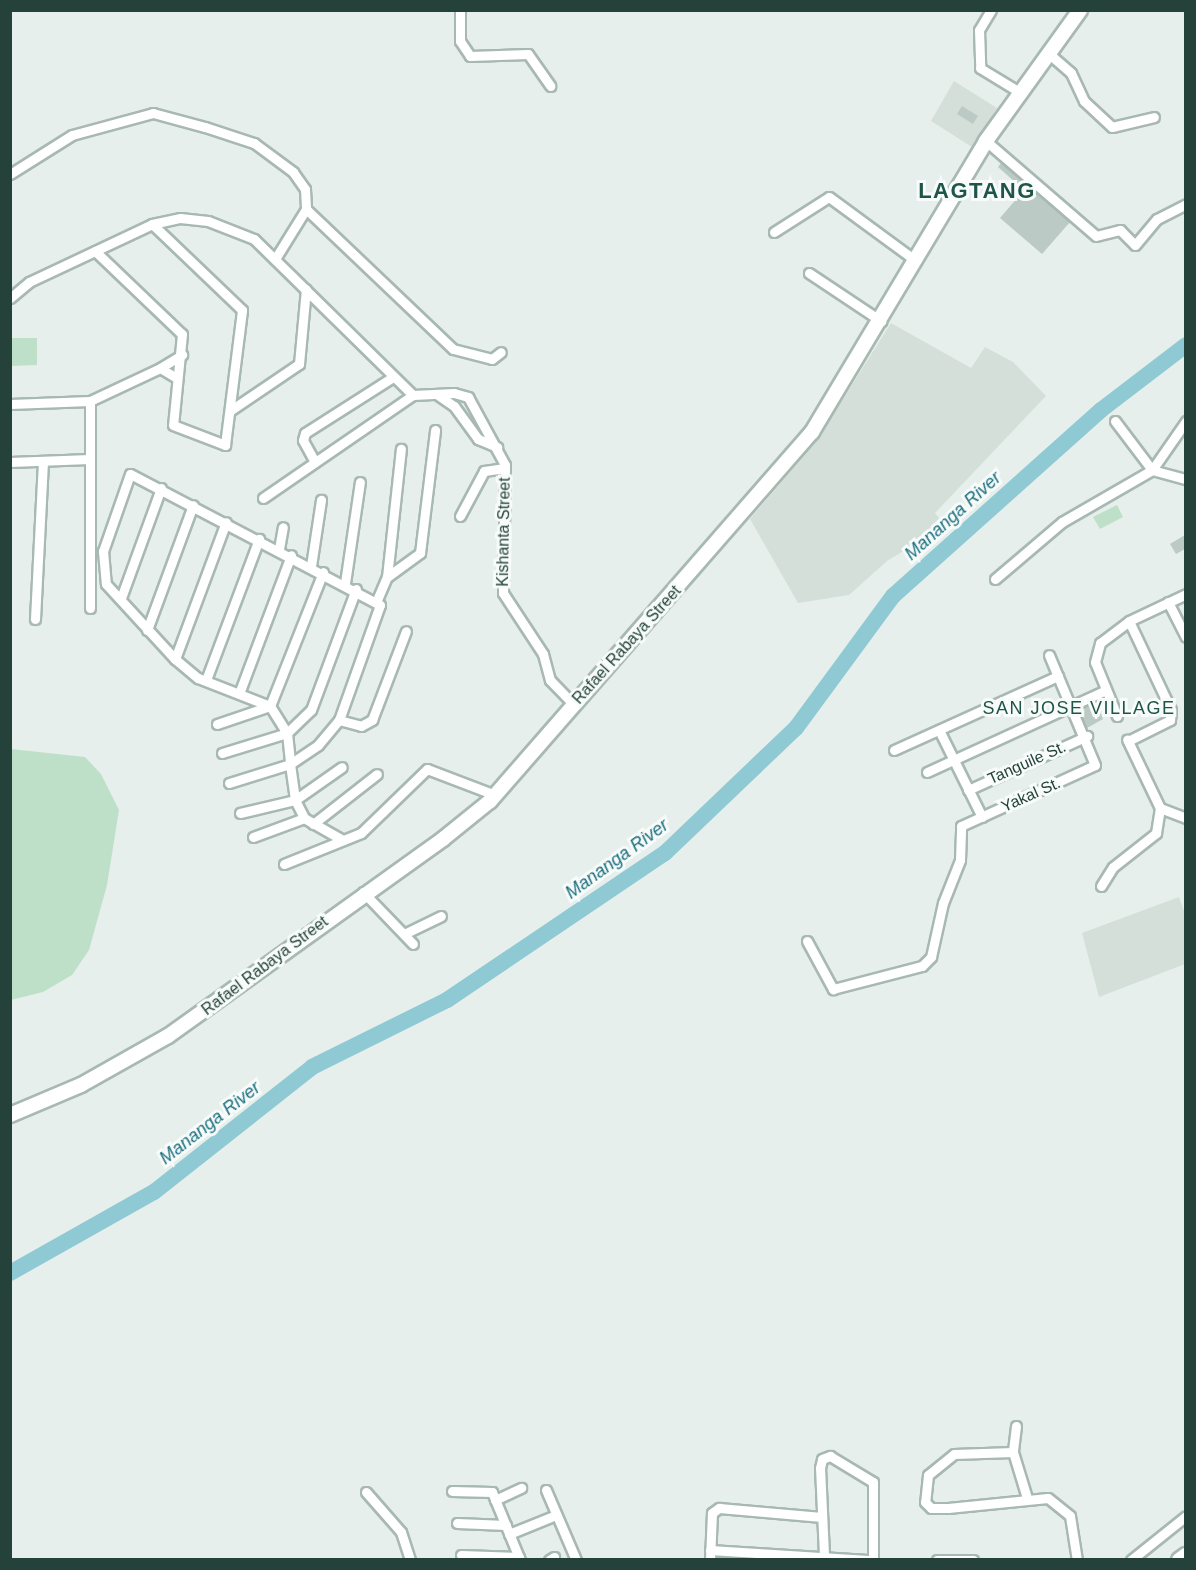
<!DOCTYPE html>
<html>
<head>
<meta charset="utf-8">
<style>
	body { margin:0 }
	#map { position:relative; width:1196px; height:1570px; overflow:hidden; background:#e6efeb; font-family:Arial,sans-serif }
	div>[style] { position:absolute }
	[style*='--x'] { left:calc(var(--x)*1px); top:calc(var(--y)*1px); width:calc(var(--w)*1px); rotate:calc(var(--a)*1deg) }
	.built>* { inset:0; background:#d4dfda }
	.green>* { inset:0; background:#bfe0c8 }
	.river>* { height:16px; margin:-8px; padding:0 8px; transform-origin:8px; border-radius:8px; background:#8ec9d4 }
	.building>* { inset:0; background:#bbcac4 }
	.roads { filter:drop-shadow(2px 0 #a8b8b2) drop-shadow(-2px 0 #a8b8b2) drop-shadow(0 2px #a8b8b2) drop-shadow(0 -2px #a8b8b2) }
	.street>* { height:9px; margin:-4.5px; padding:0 4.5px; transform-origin:4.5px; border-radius:4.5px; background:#fff }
	.secondary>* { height:14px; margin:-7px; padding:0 7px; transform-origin:7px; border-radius:7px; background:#fff }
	span { translate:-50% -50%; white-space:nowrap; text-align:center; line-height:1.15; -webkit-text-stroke:6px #f7fbf9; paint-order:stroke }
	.street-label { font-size:16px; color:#24423a }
	.water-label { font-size:18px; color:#1c6f80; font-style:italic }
	.neighbourhood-label { font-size:18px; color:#1f5548; letter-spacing:1.5px }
	.district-label { font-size:22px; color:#1f5548; font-weight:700; letter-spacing:1.5px }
	.frame { position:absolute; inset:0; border:12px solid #24423a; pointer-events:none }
</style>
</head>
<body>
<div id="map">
	<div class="built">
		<i style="clip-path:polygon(954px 81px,997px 108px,972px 147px,931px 121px)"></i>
		<i style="clip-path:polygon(891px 323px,971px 368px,985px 347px,1013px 362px,1046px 396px,935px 513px,943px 523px,925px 538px,887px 561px,849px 595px,798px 603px,750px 519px,816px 442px)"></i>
		<i style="clip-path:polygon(1179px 897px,1185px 914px,1185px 964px,1099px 997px,1082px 933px)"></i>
	</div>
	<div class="green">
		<i style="clip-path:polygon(11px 338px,37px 338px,37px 365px,11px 366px)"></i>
		<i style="clip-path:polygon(1117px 505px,1123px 517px,1100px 529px,1093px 517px)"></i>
		<i style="clip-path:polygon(11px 749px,85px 757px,101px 774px,119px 810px,107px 885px,89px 950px,72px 975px,43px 992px,11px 1000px)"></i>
	</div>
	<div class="river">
		<i style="--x:10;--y:1273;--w:165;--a:-29.4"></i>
		<i style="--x:154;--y:1192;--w:201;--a:-38.3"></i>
		<i style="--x:312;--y:1067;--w:151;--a:-26.4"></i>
		<i style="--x:447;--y:1000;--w:263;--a:-34"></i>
		<i style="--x:665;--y:853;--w:181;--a:-43.7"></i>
		<i style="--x:796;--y:728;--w:164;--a:-53.7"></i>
		<i style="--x:893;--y:596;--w:279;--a:-41.8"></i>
		<i style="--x:1101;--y:410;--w:107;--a:-37.4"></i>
	</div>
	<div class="building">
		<i style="clip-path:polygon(962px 106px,978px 116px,973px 124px,957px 114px)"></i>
		<i style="clip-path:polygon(1001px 163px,1070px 222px,1042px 254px,1000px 218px,1024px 190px,998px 167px)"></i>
		<i style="clip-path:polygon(1185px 535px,1185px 549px,1176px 554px,1170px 544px)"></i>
		<i style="clip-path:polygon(1096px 702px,1103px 719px,1087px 728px,1079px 710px)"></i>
	</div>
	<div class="roads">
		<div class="street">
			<i style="--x:460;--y:10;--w:31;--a:90"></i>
			<i style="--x:460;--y:41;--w:18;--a:56"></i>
			<i style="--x:470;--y:56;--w:58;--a:-2"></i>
			<i style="--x:528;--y:54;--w:39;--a:55"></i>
			<i style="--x:991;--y:10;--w:23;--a:121"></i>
			<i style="--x:979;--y:30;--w:38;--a:88"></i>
			<i style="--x:980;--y:68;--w:44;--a:31.2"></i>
			<i style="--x:1047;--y:52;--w:32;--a:41"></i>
			<i style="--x:1071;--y:73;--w:31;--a:65"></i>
			<i style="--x:1084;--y:101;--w:38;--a:43"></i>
			<i style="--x:1112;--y:127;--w:43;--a:-13.4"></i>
			<i style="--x:986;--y:141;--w:145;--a:40.8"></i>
			<i style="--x:1096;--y:236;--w:25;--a:-14"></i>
			<i style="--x:1120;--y:230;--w:21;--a:45"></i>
			<i style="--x:1135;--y:245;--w:34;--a:-50"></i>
			<i style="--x:1157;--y:219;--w:33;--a:-27"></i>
			<i style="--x:10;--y:174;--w:73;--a:-32.2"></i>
			<i style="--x:72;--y:135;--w:84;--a:-15.2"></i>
			<i style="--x:153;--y:113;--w:54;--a:15.1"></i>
			<i style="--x:205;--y:127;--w:52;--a:18.1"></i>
			<i style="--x:254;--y:143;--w:49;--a:36.6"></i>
			<i style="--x:293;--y:172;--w:21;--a:55"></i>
			<i style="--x:305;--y:189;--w:20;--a:87"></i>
			<i style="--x:306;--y:209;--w:59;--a:121.8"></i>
			<i style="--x:306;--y:209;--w:203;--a:43.6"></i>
			<i style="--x:453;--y:349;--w:40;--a:14.4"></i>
			<i style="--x:492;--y:359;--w:11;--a:-38"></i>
			<i style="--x:774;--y:232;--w:65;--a:-32.5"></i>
			<i style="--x:829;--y:197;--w:108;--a:36.3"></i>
			<i style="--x:95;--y:251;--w:120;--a:43.7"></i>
			<i style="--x:182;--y:334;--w:91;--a:95.6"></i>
			<i style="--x:173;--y:425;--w:56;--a:21"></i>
			<i style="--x:225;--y:445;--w:136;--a:-82.8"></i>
			<i style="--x:242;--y:310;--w:124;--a:-136.3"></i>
			<i style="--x:809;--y:273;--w:87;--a:33.7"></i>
			<i style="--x:10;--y:298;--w:25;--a:-40"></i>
			<i style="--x:29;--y:282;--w:136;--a:-25.2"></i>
			<i style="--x:152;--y:224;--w:29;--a:-12"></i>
			<i style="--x:180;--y:218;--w:28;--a:6"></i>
			<i style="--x:208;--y:221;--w:49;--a:21.4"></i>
			<i style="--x:254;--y:239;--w:223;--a:44.5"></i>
			<i style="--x:175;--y:377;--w:17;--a:-149"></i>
			<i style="--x:160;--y:368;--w:26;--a:-31"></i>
			<i style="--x:438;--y:395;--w:19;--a:35"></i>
			<i style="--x:454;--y:406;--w:41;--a:54"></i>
			<i style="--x:478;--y:439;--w:21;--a:23"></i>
			<i style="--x:90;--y:401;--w:207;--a:90"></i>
			<i style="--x:10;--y:404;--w:80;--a:-2.1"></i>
			<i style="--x:90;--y:401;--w:77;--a:-25.2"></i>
			<i style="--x:231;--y:410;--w:82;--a:-34.1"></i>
			<i style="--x:299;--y:364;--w:75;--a:-84.7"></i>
			<i style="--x:1115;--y:421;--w:61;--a:52.9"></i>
			<i style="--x:1152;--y:470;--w:35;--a:15"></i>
			<i style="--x:10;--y:462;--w:80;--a:-2.1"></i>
			<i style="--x:315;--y:462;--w:25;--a:-119"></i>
			<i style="--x:303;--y:440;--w:7;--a:-74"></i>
			<i style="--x:305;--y:433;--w:104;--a:-32.5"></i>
			<i style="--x:263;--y:498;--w:182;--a:-34.5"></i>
			<i style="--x:413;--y:395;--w:41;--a:-2.8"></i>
			<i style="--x:454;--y:393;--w:15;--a:16"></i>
			<i style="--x:468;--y:397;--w:77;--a:61.4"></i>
			<i style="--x:505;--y:465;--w:128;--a:90.9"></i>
			<i style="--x:503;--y:593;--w:73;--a:56.7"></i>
			<i style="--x:543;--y:654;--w:27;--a:75"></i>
			<i style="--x:550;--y:680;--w:35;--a:46"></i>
			<i style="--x:460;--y:516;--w:51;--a:-61.9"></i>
			<i style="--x:484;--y:471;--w:21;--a:-8"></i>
			<i style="--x:279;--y:549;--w:22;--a:-80"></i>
			<i style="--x:311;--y:566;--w:67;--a:-81.4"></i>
			<i style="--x:387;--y:577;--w:41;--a:-36"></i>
			<i style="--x:420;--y:553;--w:124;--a:-83"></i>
			<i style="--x:995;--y:579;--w:88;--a:-40.4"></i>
			<i style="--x:1062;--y:522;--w:104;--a:-30"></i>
			<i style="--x:1152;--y:470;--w:60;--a:-55.2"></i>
			<i style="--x:345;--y:583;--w:102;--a:-81.6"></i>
			<i style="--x:121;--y:598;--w:117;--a:-70"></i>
			<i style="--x:377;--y:600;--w:25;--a:-67"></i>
			<i style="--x:387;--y:577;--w:129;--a:-83.8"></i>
			<i style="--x:1168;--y:602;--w:39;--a:63"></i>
			<i style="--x:35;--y:619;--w:157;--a:-87.1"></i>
			<i style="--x:147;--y:630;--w:133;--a:-69.8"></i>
			<i style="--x:175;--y:659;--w:146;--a:-69.6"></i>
			<i style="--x:206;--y:680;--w:151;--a:-69.4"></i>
			<i style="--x:240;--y:691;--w:145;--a:-69.4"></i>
			<i style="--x:1117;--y:716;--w:58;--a:-112.2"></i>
			<i style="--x:1095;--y:662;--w:20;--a:-75"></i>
			<i style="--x:1100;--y:643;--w:36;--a:-37"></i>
			<i style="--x:1129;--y:621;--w:63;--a:-25.3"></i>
			<i style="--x:339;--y:720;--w:23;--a:15"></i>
			<i style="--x:361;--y:726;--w:13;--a:-29"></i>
			<i style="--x:372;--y:720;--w:95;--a:-69.1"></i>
			<i style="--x:217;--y:724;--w:56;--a:-18.8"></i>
			<i style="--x:270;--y:706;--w:144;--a:-68.4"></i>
			<i style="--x:939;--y:730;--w:97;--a:63.7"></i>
			<i style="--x:1128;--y:741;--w:47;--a:-26.6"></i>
			<i style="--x:1170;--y:720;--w:10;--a:-84"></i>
			<i style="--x:1171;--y:710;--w:98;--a:-115.3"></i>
			<i style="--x:894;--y:750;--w:180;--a:-24.3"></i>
			<i style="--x:222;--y:753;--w:68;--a:-17.1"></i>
			<i style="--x:287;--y:733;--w:33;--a:-44"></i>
			<i style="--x:311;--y:710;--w:129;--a:-69.6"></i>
			<i style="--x:927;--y:772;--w:197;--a:-24.6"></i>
			<i style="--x:229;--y:783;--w:64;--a:-17.3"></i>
			<i style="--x:290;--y:764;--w:34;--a:-34"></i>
			<i style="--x:318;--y:745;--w:33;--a:-50"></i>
			<i style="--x:339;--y:720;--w:122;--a:-70.4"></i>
			<i style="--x:380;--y:605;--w:282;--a:-152.3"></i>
			<i style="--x:130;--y:474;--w:82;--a:109.3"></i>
			<i style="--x:103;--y:551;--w:33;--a:85"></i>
			<i style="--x:106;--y:584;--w:102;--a:47.4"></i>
			<i style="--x:175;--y:659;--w:30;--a:40"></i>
			<i style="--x:198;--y:678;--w:77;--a:21.3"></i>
			<i style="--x:270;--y:706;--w:32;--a:58"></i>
			<i style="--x:287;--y:733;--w:31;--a:84"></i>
			<i style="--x:290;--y:764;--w:36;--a:82"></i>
			<i style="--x:295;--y:800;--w:20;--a:63"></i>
			<i style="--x:304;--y:818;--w:43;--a:29.6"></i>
			<i style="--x:968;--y:790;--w:131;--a:-24.4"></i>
			<i style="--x:1160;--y:808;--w:28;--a:21"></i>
			<i style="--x:240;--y:813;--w:57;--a:-13.3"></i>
			<i style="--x:295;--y:800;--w:57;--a:-35.1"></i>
			<i style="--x:313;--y:824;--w:81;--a:-38"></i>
			<i style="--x:253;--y:837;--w:54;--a:-20.4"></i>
			<i style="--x:284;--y:864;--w:83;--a:-21.9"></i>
			<i style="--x:361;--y:833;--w:92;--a:-44.1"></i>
			<i style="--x:427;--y:769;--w:73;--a:20.9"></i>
			<i style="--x:1101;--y:886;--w:22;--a:-58"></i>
			<i style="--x:1113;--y:867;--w:55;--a:-38.3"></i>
			<i style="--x:1156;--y:833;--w:25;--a:-81"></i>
			<i style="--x:1160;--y:808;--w:76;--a:-115.6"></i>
			<i style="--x:363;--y:892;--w:72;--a:46.1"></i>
			<i style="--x:404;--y:934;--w:41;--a:-25.9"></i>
			<i style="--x:807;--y:941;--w:55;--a:61.6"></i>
			<i style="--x:833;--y:989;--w:92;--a:-14.5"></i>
			<i style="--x:922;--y:966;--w:13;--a:-45"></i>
			<i style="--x:931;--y:957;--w:55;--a:-77.5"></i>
			<i style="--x:943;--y:903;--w:46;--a:-68.4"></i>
			<i style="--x:960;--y:860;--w:34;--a:-88"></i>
			<i style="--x:961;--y:826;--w:147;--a:-24.5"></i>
			<i style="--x:1095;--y:765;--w:119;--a:-112.7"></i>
			<i style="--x:1016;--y:1426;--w:26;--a:97"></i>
			<i style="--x:1013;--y:1452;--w:48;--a:73.1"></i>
			<i style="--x:1013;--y:1452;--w:59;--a:178.1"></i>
			<i style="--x:954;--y:1454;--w:33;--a:141"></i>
			<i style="--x:928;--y:1475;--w:27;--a:96"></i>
			<i style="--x:925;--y:1502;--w:8;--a:45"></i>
			<i style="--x:931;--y:1508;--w:17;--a:0"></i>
			<i style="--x:948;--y:1508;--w:100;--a:-5.7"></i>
			<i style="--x:1048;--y:1498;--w:28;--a:39"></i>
			<i style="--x:1070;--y:1516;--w:45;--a:81"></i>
			<i style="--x:546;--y:1490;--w:76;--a:66.8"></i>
			<i style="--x:452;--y:1491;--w:40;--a:1.4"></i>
			<i style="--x:492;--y:1492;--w:74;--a:67.6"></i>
			<i style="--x:366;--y:1492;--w:53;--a:48.8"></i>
			<i style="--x:401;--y:1532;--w:29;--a:72"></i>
			<i style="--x:495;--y:1500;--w:29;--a:-25"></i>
			<i style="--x:457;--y:1523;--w:49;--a:2.3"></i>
			<i style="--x:509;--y:1534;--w:51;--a:-22"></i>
			<i style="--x:710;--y:1550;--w:158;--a:3.6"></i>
			<i style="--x:461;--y:1555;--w:58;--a:2"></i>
			<i style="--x:824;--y:1555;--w:87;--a:-92.6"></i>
			<i style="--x:820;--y:1468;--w:9;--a:-77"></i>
			<i style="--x:822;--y:1459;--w:9;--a:-21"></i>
			<i style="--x:830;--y:1456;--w:50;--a:31.2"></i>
			<i style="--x:873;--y:1482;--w:78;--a:90"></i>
			<i style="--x:549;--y:1560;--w:6;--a:-31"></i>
			<i style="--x:710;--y:1560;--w:47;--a:-87.6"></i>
			<i style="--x:712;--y:1513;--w:9;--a:-36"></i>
			<i style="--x:719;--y:1508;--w:103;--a:5"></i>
			<i style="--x:937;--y:1560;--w:36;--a:0"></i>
			<i style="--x:1131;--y:1560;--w:70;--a:-38.7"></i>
		</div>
		<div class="secondary">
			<i style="--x:10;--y:1115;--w:77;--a:-22.9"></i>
			<i style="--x:81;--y:1085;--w:100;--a:-29.4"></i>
			<i style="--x:168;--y:1036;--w:338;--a:-35.6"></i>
			<i style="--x:443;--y:839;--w:60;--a:-39"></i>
			<i style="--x:490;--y:801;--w:490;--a:-48.9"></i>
			<i style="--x:812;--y:432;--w:339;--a:-59.1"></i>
			<i style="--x:986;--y:141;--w:161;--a:-54.3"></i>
			<i style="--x:1179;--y:1560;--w:9;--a:-36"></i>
		</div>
	</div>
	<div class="street-label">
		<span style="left:504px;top:532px;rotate:-89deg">Kishanta Street</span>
		<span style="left:627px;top:645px;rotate:-48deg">Rafael Rabaya Street</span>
		<span style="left:1027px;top:763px;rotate:-24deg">Tanguile St.</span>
		<span style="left:1031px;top:795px;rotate:-24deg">Yakal St.</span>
		<span style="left:265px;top:966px;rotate:-37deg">Rafael Rabaya Street</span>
	</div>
	<div class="water-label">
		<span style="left:953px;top:516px;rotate:-42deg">Mananga River</span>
		<span style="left:617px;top:859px;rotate:-36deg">Mananga River</span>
		<span style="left:210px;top:1123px;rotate:-38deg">Mananga River</span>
	</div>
	<div class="neighbourhood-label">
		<span style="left:1079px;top:708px">SAN JOSE VILLAGE</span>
	</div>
	<div class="district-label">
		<span style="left:977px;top:191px">LAGTANG</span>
	</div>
	<div class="frame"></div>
</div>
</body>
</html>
